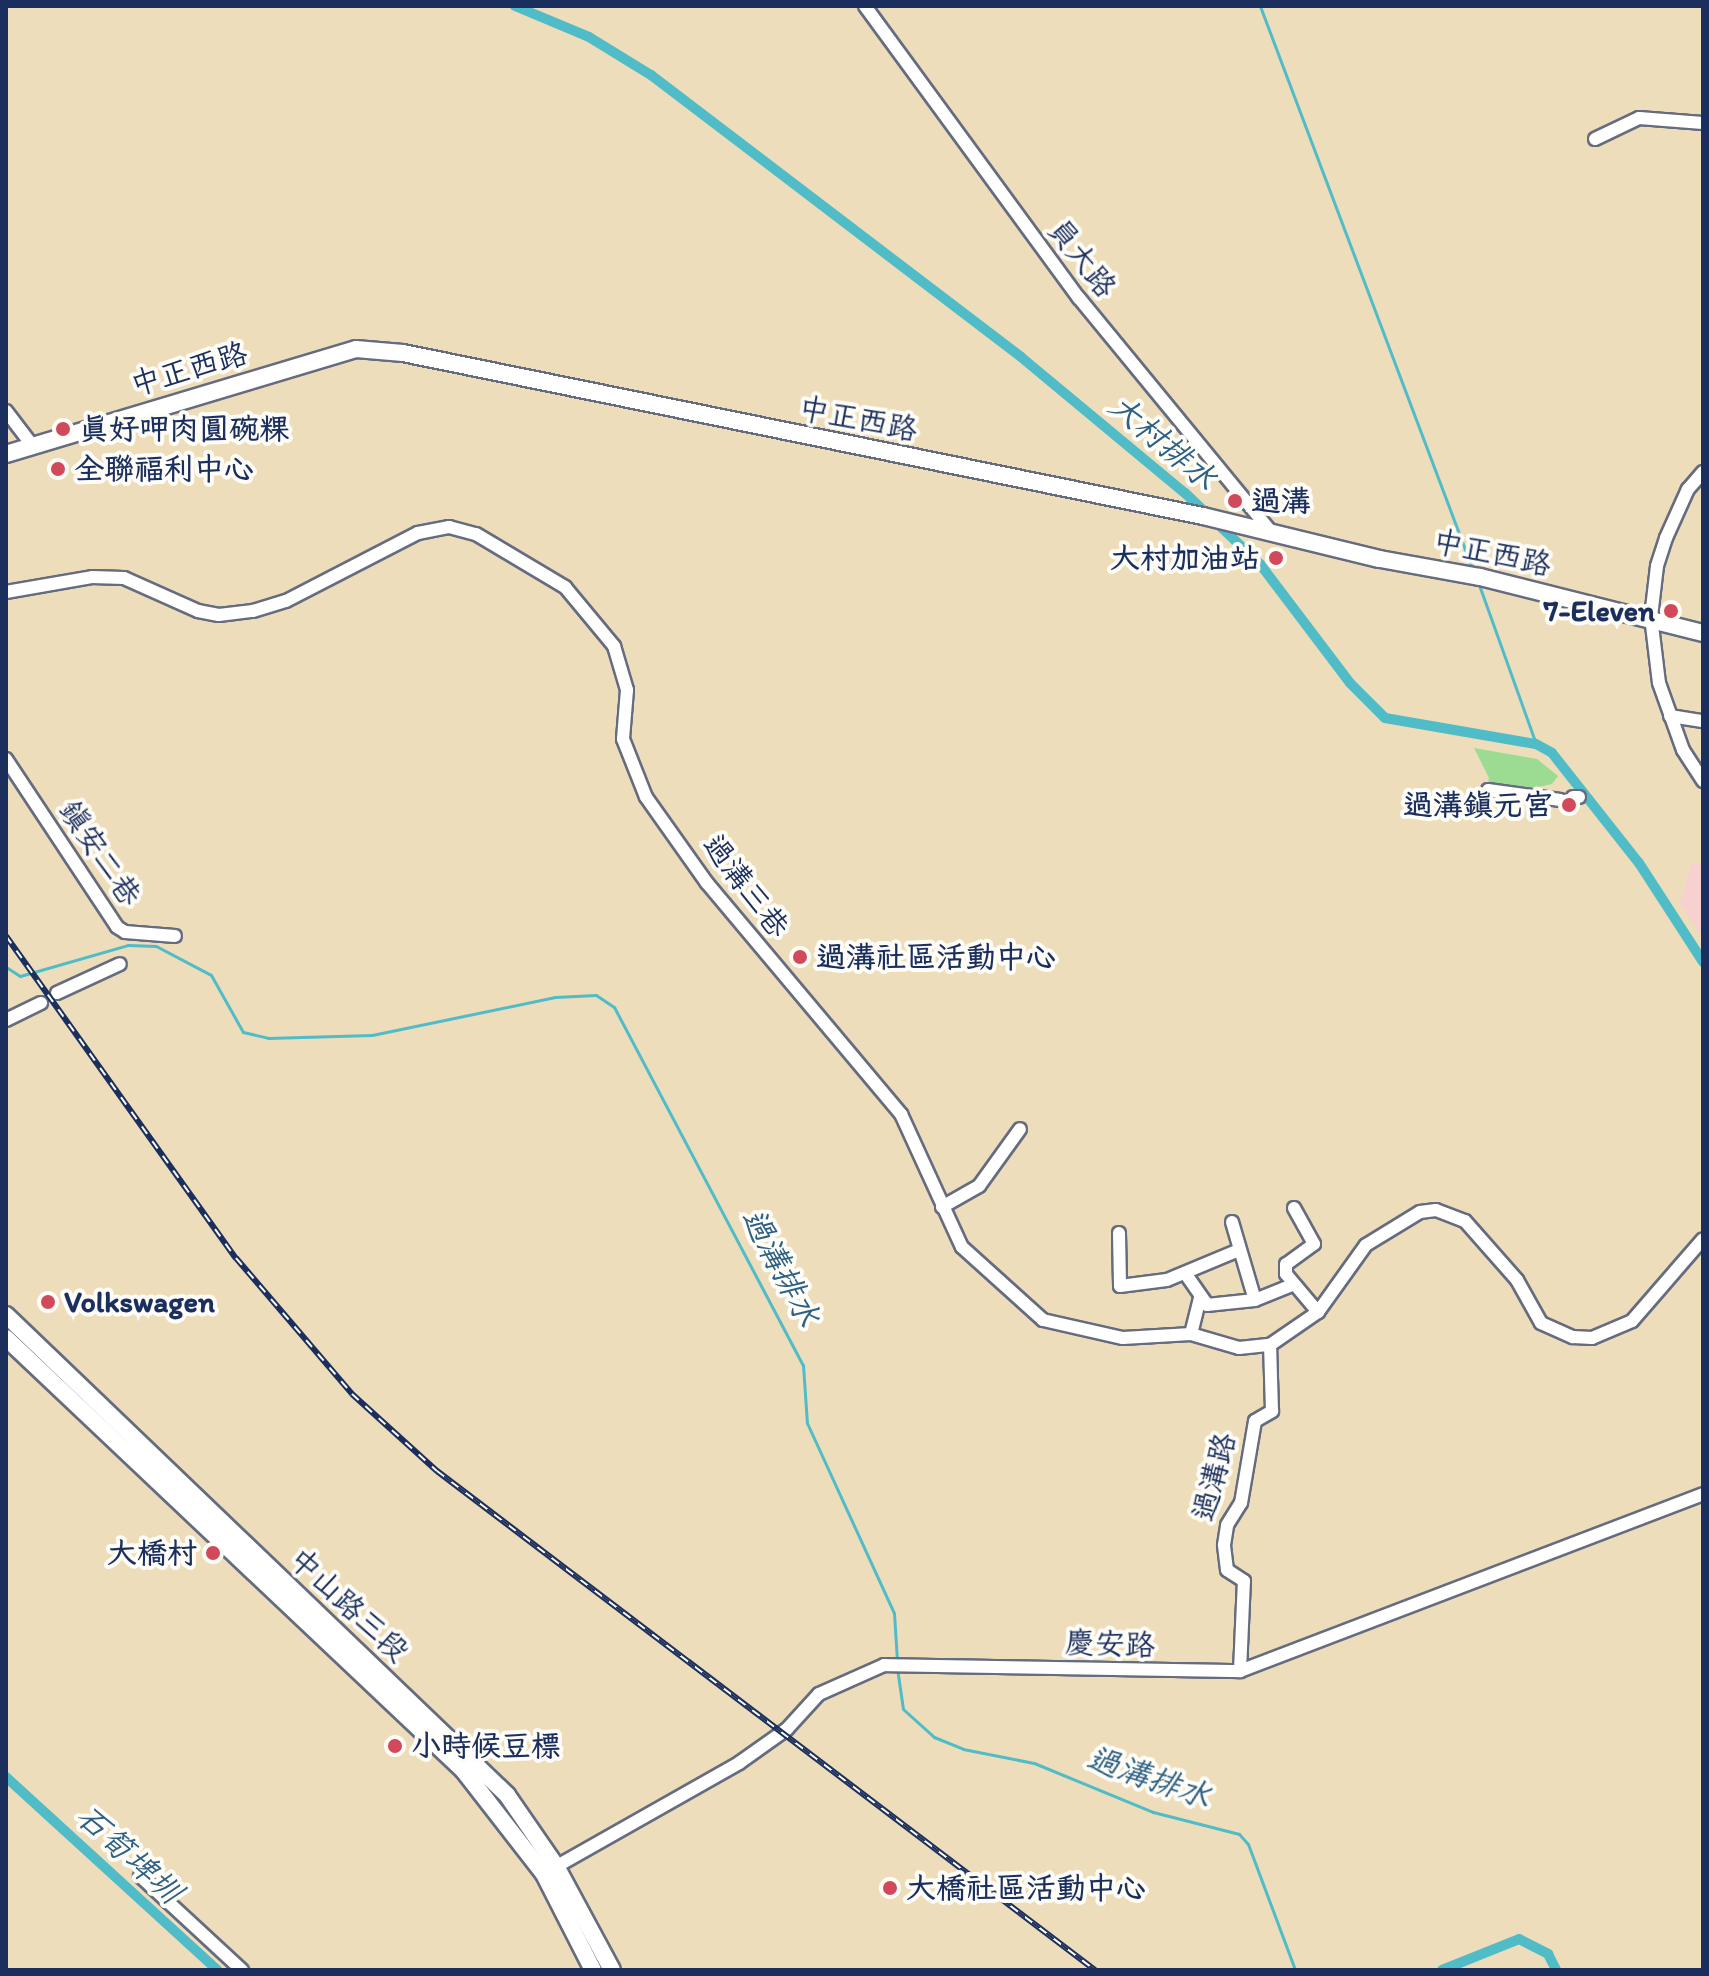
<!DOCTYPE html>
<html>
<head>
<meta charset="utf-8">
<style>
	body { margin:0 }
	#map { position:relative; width:1709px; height:1976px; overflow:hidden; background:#edb; font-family:Itim,"LXGW WenKai TC",sans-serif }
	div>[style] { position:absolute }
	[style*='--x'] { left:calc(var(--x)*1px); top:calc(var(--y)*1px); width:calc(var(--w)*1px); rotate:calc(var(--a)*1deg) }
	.built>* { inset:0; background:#f7d0d0 }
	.green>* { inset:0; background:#9cdc92 }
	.stream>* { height:3px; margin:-1.5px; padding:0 1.5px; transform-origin:1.5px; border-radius:1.5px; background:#4fbcc8 }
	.canal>* { height:10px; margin:-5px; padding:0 5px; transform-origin:5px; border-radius:5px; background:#4fbcc8 }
	.roads { filter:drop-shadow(2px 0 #656c7f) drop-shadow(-2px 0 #656c7f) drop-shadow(0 2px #656c7f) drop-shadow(0 -2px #656c7f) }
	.minor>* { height:12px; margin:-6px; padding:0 6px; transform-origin:6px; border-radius:6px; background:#fff }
	.major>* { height:16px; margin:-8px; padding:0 8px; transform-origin:8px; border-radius:8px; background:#fff }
	.rail>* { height:6px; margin-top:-3px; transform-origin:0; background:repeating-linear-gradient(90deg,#fdfcf7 0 9px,#1b2f5e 0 18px); box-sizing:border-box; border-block:2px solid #1b2f5e }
	.dots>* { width:22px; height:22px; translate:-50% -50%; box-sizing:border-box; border:4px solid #fdfcf7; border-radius:50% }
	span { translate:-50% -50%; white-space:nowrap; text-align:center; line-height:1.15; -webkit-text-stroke:8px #fdfcf7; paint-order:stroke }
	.street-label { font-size:30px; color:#1b2f5e }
	.poi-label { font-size:30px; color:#1b2f5e; font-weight:700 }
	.left { translate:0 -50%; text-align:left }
	.right { translate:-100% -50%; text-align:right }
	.water-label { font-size:32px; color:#2d6083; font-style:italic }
	.frame { position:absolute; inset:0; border:8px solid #1b2f5e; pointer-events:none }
</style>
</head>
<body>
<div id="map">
	<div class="built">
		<i style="clip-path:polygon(1692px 862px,1703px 865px,1703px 938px,1680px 904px)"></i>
	</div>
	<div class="green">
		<i style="clip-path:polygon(1474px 748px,1537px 759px,1558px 776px,1552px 784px,1484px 799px,1489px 778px)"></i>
	</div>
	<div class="stream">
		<i style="--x:1260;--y:6;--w:601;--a:69.33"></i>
		<i style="--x:1478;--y:582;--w:172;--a:70.3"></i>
		<i style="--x:6;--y:967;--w:17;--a:33"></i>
		<i style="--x:20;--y:976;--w:112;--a:-16"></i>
		<i style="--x:128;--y:945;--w:28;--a:2"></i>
		<i style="--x:156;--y:946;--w:62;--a:27.8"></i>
		<i style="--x:211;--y:975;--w:65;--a:60.7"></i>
		<i style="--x:243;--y:1032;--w:26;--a:13"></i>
		<i style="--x:268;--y:1038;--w:104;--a:-1.7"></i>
		<i style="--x:372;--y:1035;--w:187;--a:-11.7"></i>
		<i style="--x:555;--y:997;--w:41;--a:-2.8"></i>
		<i style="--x:596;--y:995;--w:22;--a:34"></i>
		<i style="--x:614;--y:1007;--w:405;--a:62.2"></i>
		<i style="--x:803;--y:1365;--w:58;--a:86.1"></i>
		<i style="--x:807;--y:1423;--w:209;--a:65.4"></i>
		<i style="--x:894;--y:1613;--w:48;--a:86.4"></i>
		<i style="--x:897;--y:1668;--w:41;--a:81.7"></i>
		<i style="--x:903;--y:1709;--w:42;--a:42.1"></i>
		<i style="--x:934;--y:1737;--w:31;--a:22"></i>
		<i style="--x:963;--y:1749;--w:72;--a:11.2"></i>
		<i style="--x:1034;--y:1763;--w:129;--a:22.4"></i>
		<i style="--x:1153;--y:1812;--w:89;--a:14.3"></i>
		<i style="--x:1239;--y:1834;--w:13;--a:48"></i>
		<i style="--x:1248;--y:1844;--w:134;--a:69.5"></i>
	</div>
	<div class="canal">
		<i style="--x:515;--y:6;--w:80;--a:22.7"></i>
		<i style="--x:589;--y:37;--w:73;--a:31.5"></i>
		<i style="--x:651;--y:75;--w:465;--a:37.3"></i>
		<i style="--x:1021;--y:357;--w:213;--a:39.7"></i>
		<i style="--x:1185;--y:493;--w:103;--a:43.4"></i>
		<i style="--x:1260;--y:564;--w:149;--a:52.9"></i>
		<i style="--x:1350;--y:683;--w:49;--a:45"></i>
		<i style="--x:1385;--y:718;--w:153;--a:9.8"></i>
		<i style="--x:1536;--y:744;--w:18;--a:29"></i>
		<i style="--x:1552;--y:753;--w:140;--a:51.7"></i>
		<i style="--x:1639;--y:863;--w:118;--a:57.1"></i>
		<i style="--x:6;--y:1777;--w:286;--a:42.4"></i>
		<i style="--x:1442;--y:1970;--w:83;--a:-21.9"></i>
		<i style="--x:1519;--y:1939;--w:33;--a:27"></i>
		<i style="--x:1548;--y:1954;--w:18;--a:63"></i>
	</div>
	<div class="roads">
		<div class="minor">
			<i style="--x:865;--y:6;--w:362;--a:53.8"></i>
			<i style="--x:1079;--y:298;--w:303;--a:50.6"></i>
			<i style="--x:1595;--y:139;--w:49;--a:-25.5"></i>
			<i style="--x:1639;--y:118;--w:64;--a:4.5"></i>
			<i style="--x:6;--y:411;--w:43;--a:52.6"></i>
			<i style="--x:1703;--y:472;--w:23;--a:131"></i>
			<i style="--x:1688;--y:489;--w:54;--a:114.2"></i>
			<i style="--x:1666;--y:538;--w:29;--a:108"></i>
			<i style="--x:1657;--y:566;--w:51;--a:96.7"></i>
			<i style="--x:1651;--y:617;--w:66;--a:83.1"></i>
			<i style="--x:1659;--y:683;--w:71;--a:70.3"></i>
			<i style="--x:1683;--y:750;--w:37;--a:57"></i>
			<i style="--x:6;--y:592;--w:87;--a:-9.9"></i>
			<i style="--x:92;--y:577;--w:32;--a:2"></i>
			<i style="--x:124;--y:578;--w:81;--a:24"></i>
			<i style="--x:198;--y:611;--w:21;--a:11"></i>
			<i style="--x:219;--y:615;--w:34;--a:-7"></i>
			<i style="--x:253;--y:611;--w:34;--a:-17"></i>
			<i style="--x:286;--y:601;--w:148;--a:-27.3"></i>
			<i style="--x:418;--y:533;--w:32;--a:-11"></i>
			<i style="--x:449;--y:527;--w:28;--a:15"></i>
			<i style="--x:476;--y:534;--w:104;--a:30.8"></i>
			<i style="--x:565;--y:587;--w:77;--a:50.3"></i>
			<i style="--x:614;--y:646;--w:46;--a:73.5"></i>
			<i style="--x:627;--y:690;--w:49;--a:94.7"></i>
			<i style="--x:623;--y:739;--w:62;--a:68.4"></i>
			<i style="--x:646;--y:797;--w:105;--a:54.7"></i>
			<i style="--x:707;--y:883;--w:302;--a:50"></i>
			<i style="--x:901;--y:1114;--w:146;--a:65.4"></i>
			<i style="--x:962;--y:1247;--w:109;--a:42"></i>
			<i style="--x:1043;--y:1320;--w:82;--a:12.7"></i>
			<i style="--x:1123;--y:1338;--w:68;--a:-3.4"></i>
			<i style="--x:1191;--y:1334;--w:50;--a:16.3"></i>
			<i style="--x:1239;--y:1348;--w:31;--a:-6"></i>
			<i style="--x:1270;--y:1345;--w:58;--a:-34.5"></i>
			<i style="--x:1318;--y:1312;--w:82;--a:-54.4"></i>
			<i style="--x:1366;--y:1245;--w:63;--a:-31.4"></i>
			<i style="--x:1420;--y:1212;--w:16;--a:-7"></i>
			<i style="--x:1436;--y:1210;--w:31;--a:21"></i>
			<i style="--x:1465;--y:1221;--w:79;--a:48.6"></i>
			<i style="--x:1517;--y:1280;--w:49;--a:60.8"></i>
			<i style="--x:1541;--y:1323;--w:35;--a:24"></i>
			<i style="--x:1573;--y:1337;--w:19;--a:3"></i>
			<i style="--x:1592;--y:1338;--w:43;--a:-23"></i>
			<i style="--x:1632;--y:1321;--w:108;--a:-49.1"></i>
			<i style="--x:1670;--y:716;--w:33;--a:9"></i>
			<i style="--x:6;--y:759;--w:201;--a:56.5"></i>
			<i style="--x:117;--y:927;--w:9;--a:32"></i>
			<i style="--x:125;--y:932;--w:50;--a:4.6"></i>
			<i style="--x:1488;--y:790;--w:73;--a:7.9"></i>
			<i style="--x:1573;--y:797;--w:6;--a:0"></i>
			<i style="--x:57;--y:993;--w:69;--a:-24.7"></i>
			<i style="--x:6;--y:1020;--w:39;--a:-26"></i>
			<i style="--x:942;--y:1207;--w:43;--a:-29.6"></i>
			<i style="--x:979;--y:1186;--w:70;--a:-54.3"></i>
			<i style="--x:1294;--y:1208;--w:41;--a:60.9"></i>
			<i style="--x:1314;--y:1244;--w:34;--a:144"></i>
			<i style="--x:1286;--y:1264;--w:10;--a:90"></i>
			<i style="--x:1286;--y:1274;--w:50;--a:49.9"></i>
			<i style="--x:1232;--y:1222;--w:81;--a:73.6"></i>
			<i style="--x:1119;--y:1233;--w:53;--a:88.9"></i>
			<i style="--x:1120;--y:1286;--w:47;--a:-7.3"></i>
			<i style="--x:1167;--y:1280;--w:78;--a:-22.6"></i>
			<i style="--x:1185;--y:1273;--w:39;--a:55"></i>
			<i style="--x:1207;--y:1305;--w:48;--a:-5.9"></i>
			<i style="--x:1255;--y:1300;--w:40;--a:-22"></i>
			<i style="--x:1191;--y:1334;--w:38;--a:-76"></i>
			<i style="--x:1240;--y:1671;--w:90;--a:-87.5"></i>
			<i style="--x:1244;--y:1581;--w:20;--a:-147"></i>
			<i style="--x:1227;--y:1570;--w:25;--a:-97"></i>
			<i style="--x:1224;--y:1545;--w:20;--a:-81"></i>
			<i style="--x:1227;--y:1525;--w:26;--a:-58"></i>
			<i style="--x:1241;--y:1503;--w:83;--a:-80.3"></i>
			<i style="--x:1255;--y:1421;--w:20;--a:-30"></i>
			<i style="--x:1272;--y:1411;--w:66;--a:-91.7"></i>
			<i style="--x:550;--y:1870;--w:217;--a:-29.5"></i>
			<i style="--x:739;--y:1763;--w:59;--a:-35.3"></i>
			<i style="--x:787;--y:1729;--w:47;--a:-47.6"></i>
			<i style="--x:819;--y:1694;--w:71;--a:-24"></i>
			<i style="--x:884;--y:1665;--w:356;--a:1"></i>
			<i style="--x:1240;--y:1671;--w:496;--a:-20.9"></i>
			<i style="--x:140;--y:1876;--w:139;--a:42.7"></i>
		</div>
		<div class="major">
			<i style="--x:6;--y:454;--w:365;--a:-16.7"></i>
			<i style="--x:356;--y:349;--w:47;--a:4.9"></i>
			<i style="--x:403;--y:353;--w:816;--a:11.52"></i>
			<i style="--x:1203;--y:516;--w:182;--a:13.7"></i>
			<i style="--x:1380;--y:559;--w:102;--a:10.2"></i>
			<i style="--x:1480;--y:577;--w:230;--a:14.1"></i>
			<i style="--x:6;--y:1315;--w:694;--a:43.77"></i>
			<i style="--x:507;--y:1795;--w:86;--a:55.4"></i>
			<i style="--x:556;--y:1866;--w:118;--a:61.7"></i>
			<i style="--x:6;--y:1338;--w:630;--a:43.39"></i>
			<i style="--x:464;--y:1771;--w:130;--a:52.2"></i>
			<i style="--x:544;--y:1874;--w:108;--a:63"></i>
		</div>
	</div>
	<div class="rail">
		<i style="--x:6;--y:936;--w:396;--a:54.5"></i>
		<i style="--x:236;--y:1258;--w:179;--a:49.5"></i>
		<i style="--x:352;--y:1394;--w:115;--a:42.2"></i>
		<i style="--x:437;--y:1471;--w:826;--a:37.18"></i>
	</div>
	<div class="dots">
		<i style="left:63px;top:429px;background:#d1495b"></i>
		<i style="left:58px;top:469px;background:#d1495b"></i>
		<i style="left:1235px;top:501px;background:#d1495b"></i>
		<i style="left:1276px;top:558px;background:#d1495b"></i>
		<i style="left:1671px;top:611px;background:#d1495b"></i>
		<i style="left:1569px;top:805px;background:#d1495b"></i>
		<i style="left:800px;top:957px;background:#d1495b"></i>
		<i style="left:48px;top:1302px;background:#d1495b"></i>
		<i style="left:213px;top:1553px;background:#d1495b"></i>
		<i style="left:395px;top:1746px;background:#d1495b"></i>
		<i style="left:890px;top:1888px;background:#d1495b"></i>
	</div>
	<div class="street-label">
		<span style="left:1082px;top:258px;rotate:52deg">員大路</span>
		<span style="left:189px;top:369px;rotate:-16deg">中正西路</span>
		<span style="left:858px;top:419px;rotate:11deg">中正西路</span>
		<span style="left:1492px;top:553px;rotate:12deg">中正西路</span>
		<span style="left:100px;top:853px;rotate:56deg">鎮安二巷</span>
		<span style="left:746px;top:886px;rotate:53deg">過溝三巷</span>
		<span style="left:1214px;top:1477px;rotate:-75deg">過溝路</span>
		<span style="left:349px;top:1605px;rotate:43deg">中山路三段</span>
		<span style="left:1110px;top:1644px;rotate:2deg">慶安路</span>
	</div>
	<div class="poi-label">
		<span class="left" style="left:79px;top:429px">真好呷肉圓碗粿</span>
		<span class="left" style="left:74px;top:469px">全聯福利中心</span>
		<span class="left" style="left:1251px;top:501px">過溝</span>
		<span class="right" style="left:1260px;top:558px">大村加油站</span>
		<span class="right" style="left:1655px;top:611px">7-Eleven</span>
		<span class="right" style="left:1553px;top:805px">過溝鎮元宮</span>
		<span class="left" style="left:816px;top:957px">過溝社區活動中心</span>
		<span class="left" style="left:64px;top:1302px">Volkswagen</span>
		<span class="right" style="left:197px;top:1553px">大橋村</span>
		<span class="left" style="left:411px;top:1746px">小時候豆標</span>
		<span class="left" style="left:906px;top:1888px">大橋社區活動中心</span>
	</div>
	<div class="water-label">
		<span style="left:1163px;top:442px;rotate:40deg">大村排水</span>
		<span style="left:781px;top:1267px;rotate:62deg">過溝排水</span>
		<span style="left:1149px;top:1777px;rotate:19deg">過溝排水</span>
		<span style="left:129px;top:1854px;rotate:42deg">石筍埤圳</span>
	</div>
	<div class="frame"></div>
</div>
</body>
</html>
